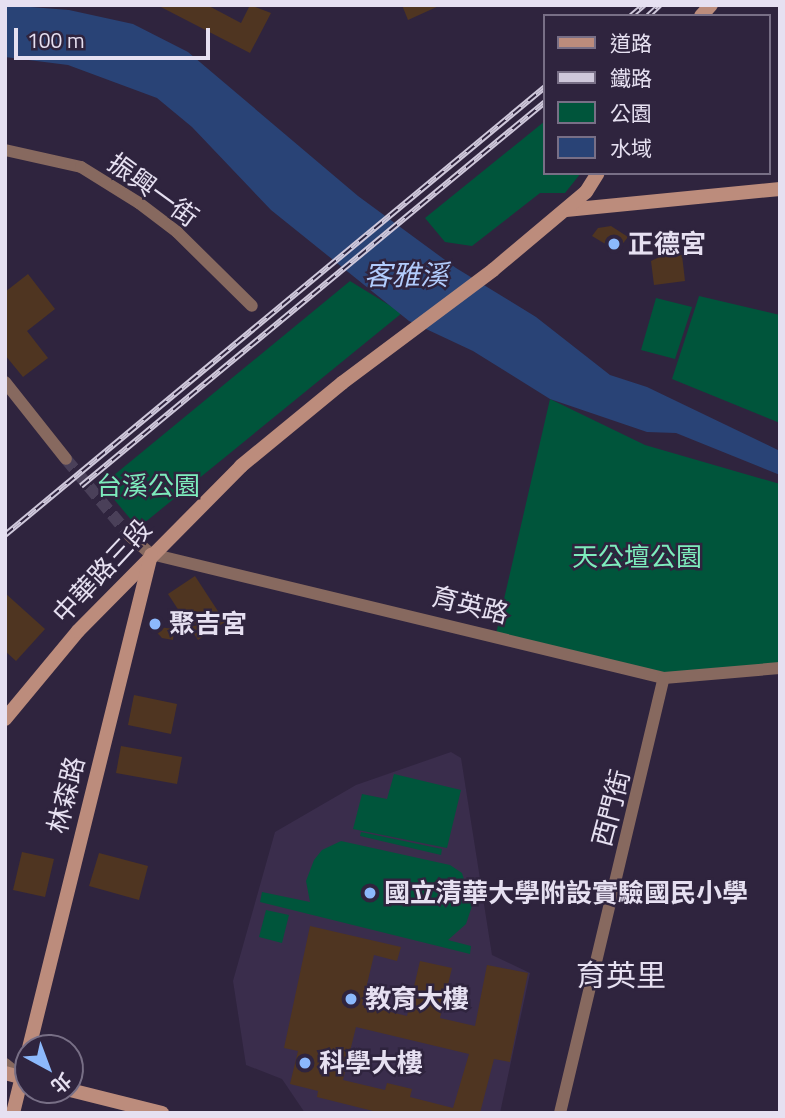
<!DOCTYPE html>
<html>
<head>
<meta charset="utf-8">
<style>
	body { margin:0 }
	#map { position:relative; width:785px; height:1118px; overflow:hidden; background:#2f243e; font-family:"Titillium Web","Noto Sans TC",sans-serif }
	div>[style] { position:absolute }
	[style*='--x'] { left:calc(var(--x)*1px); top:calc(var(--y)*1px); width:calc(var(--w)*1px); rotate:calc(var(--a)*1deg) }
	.built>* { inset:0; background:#3a2d4c }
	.green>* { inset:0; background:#00553b }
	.water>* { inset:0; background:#294376 }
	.building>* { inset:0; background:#4f3521 }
	.street-tunnel>* { height:12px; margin-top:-6px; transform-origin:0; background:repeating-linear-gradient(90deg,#4a4059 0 12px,transparent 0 18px) }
	.street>* { height:12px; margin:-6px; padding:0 6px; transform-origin:6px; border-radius:6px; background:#87695f }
	.secondary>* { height:14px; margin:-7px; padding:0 7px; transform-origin:7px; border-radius:7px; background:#bc8c7c }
	.rail>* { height:6px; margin-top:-3px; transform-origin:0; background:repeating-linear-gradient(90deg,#2f243e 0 10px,#cfc8db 0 20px); box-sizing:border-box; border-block:2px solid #cfc8db }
	.dots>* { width:19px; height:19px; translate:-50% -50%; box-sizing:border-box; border:4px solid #2f243e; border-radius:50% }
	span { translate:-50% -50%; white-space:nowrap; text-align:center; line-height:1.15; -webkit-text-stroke:5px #2f243e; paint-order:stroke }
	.street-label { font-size:26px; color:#e6e0f1 }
	.poi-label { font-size:26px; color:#e6e0f1; font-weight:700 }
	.left { translate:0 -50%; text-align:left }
	.park-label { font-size:26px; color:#7decbd }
	.water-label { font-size:28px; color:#b2ccfc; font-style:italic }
	.quarter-label { font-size:30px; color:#e6e0f1 }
	.frame { position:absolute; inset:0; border:7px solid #e6e0f1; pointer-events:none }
	.legend { position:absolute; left:543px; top:14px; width:228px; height:161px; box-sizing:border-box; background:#2f243e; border:2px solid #786f86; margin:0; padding:9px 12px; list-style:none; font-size:21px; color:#e6e0f1 }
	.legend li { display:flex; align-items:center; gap:14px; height:35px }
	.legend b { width:35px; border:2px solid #786f86 }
	.north { position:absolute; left:14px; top:1034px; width:70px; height:70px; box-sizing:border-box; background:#2f243e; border:2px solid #786f86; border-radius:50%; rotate:139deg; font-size:19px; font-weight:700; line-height:28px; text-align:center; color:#e6e0f1 }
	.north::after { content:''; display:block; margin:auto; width:24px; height:32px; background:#8cb9fc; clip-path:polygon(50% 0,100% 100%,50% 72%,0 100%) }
	.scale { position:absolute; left:14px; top:28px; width:196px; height:32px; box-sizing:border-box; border:4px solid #e6e0f1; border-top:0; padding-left:9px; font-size:21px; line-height:24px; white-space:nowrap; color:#e6e0f1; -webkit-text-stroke:5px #2f243e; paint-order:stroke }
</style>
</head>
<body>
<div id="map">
	<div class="built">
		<i style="clip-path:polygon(451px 752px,461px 758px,492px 955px,530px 973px,500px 1113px,305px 1113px,282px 1079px,246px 1065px,233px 981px,275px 832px,356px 785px)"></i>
	</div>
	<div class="green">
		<i style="clip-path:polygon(545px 121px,545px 173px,581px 173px,565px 193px,540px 193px,472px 246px,445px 242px,425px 218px)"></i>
		<i style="clip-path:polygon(350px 281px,402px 313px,138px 528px,102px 485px)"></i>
		<i style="clip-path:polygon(699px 296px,780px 315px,780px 423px,672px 379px)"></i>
		<i style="clip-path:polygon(656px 298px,692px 307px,675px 359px,641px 350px)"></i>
		<i style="clip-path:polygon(550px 399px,645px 445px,780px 484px,780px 667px,664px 678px,496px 634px)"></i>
		<i style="clip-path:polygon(394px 774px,461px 790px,447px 848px,353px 829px,362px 794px,387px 799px)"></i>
		<i style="clip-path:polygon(361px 832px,442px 849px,441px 855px,360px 836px)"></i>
		<i style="clip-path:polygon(341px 841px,450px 865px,462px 873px,472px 906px,466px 924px,448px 940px,471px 946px,470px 954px,260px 902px,262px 892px,310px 902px,306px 881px,314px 860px,322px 850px)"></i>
		<i style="clip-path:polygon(266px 910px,289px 915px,282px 943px,259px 937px)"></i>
	</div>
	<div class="water">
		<i style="clip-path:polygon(5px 5px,69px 10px,133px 24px,188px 52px,358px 196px,456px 268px,536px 317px,610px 375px,647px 387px,780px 451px,780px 475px,676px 433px,647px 432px,550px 399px,473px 351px,409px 321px,271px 210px,192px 127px,157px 98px,68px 65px,5px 57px)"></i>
	</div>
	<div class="building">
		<i style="clip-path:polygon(157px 5px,207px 5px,241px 23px,250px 5px,271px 13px,250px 53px)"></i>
		<i style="clip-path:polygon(402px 5px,441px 5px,408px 20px)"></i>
		<i style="clip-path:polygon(611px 226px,628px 237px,617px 251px,592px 236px,598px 228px)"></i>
		<i style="clip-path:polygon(668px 253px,682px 255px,685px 281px,654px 285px,651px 261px)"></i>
		<i style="clip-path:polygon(28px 274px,55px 309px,27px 331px,48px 358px,23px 377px,5px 355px,5px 292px)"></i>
		<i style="clip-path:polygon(195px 576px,225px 622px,198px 640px,168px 594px)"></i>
		<i style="clip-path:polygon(5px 593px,45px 629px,16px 661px,5px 651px)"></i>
		<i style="clip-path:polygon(151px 626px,174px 629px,173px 640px,162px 638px)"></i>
		<i style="clip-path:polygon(134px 695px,177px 704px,171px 734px,128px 725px)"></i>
		<i style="clip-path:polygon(121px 746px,182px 757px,177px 784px,116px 773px)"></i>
		<i style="clip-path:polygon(22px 852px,54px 859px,45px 897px,13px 890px)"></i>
		<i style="clip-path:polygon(99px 853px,148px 866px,139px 900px,89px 886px)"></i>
		<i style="clip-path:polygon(evenodd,310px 926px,401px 947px,397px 961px,374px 955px,362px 1005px,407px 1016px,420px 961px,452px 968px,440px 1018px,475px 1026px,487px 965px,528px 973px,510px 1062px,494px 1059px,480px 1113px,381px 1113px,317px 1097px,318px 1091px,290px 1084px,298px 1051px,284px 1048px,310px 926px,356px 1027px,469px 1054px,453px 1108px,410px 1097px,412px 1089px,387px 1083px,385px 1090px,343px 1080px,356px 1027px)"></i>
	</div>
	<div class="street-tunnel">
		<i style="--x:66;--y:459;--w:100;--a:50.3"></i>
	</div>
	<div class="street">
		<i style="--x:5;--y:150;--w:78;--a:12.6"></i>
		<i style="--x:81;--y:167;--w:68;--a:31.8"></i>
		<i style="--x:139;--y:203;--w:48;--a:37.3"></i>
		<i style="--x:177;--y:232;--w:105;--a:44.6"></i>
		<i style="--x:5;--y:382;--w:98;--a:51.6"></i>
		<i style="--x:130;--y:536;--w:28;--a:41"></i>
		<i style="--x:151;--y:554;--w:528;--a:13.59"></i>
		<i style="--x:664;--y:678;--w:116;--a:-4.9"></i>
		<i style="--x:5;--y:1064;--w:21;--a:39"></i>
		<i style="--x:560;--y:1113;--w:447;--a:-76.6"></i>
	</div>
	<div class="secondary">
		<i style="--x:701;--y:16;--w:15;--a:-48"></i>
		<i style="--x:566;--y:210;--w:215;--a:-5.6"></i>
		<i style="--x:5;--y:719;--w:114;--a:-50.3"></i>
		<i style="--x:78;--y:631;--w:232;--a:-45.3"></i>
		<i style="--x:241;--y:466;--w:131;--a:-39.4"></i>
		<i style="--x:342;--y:383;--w:189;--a:-36.8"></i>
		<i style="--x:493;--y:270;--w:121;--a:-40"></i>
		<i style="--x:586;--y:192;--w:22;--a:-58"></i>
		<i style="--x:29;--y:1048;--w:508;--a:-76.1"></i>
		<i style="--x:5;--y:1073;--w:24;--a:15"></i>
		<i style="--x:70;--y:1090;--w:95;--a:14"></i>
		<i style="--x:13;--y:1113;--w:63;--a:-76.2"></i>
	</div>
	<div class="rail">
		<i style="--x:631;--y:16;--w:17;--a:-40"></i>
		<i style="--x:648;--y:16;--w:16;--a:-43"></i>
		<i style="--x:81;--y:486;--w:602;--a:-39.61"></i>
		<i style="--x:5;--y:535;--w:702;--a:-39.68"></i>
	</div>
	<div class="dots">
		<i style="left:614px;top:244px;background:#8cb9fc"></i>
		<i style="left:155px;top:624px;background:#8cb9fc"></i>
		<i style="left:370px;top:893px;background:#8cb9fc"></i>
		<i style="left:351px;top:999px;background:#8cb9fc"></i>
		<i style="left:305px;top:1063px;background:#8cb9fc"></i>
	</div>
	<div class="street-label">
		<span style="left:153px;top:190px;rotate:36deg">振興一街</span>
		<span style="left:102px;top:571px;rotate:-47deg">中華路三段</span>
		<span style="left:470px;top:605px;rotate:14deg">育英路</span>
		<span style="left:66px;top:795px;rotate:-76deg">林森路</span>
		<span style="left:611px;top:808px;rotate:-75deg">西門街</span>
	</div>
	<div class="poi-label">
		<span class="left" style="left:628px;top:244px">正德宮</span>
		<span class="left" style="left:169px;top:624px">聚吉宮</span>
		<span class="left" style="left:384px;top:893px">國立清華大學附設實驗國民小學</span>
		<span class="left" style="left:365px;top:999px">教育大樓</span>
		<span class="left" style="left:319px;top:1063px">科學大樓</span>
	</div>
	<div class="park-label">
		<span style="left:148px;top:486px">台溪公園</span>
		<span style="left:637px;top:557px">天公壇公園</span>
	</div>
	<div class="water-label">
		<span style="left:406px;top:275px">客雅溪</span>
	</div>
	<div class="quarter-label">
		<span style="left:621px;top:975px">育英里</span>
	</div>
	<div class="frame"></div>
	<ul class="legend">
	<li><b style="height:9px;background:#bc8c7c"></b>道路</li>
	<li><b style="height:9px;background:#cfc8db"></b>鐵路</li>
	<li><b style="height:19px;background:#00553b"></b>公園</li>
	<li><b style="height:19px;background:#294376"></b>水域</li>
	</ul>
	<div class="north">北</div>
	<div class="scale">100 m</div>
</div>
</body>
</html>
